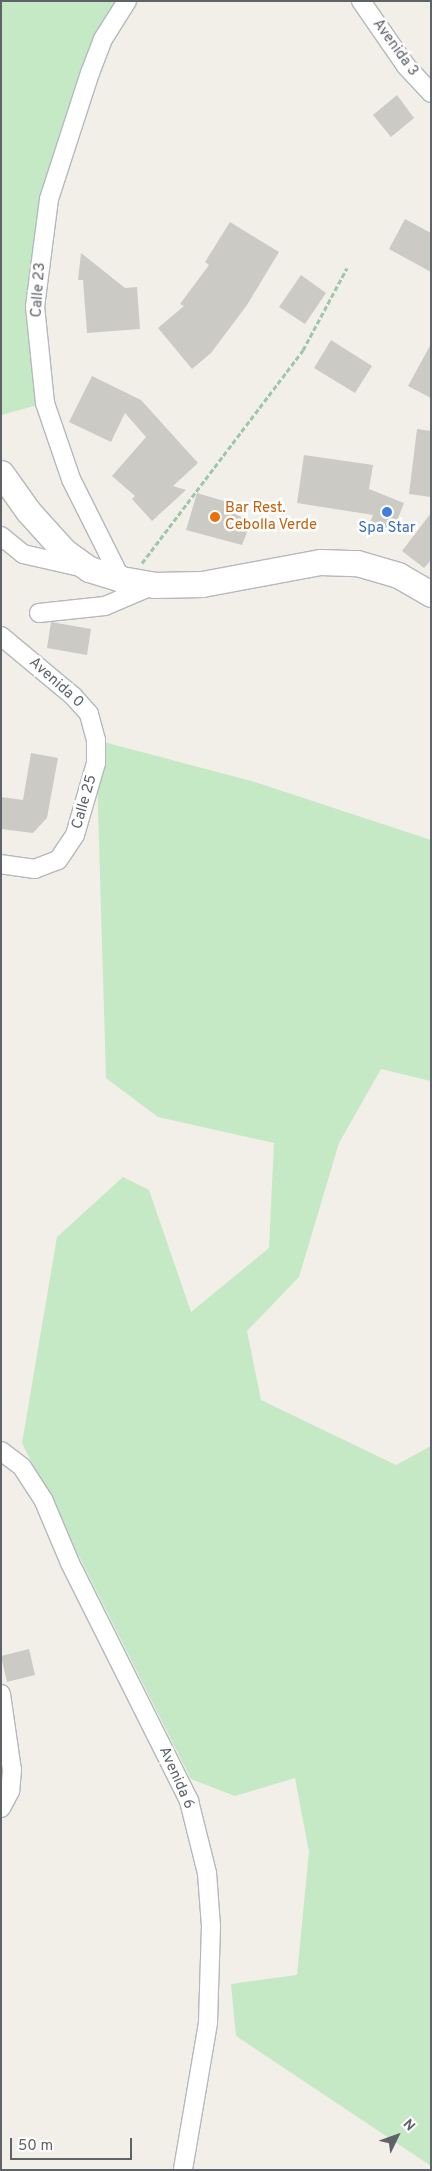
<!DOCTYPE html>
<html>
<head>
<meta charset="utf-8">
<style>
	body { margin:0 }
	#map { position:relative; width:432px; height:2171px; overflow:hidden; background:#f1efe8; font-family:Overpass,sans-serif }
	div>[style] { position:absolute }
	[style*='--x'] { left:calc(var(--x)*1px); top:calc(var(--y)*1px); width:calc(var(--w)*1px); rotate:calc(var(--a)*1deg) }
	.green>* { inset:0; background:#c5e8c5 }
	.building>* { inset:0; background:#cccac5 }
	.path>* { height:3px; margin-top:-1.5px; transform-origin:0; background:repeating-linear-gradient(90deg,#9cc7a9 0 5px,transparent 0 7.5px) }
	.roads { filter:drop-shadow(1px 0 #b5b8bc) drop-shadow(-1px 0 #b5b8bc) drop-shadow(0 1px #b5b8bc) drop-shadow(0 -1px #b5b8bc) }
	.minor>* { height:18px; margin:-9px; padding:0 9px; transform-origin:9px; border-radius:9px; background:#fff }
	.secondary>* { height:25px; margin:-12.5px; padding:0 12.5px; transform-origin:12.5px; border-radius:12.5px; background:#fff }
	.dots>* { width:14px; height:14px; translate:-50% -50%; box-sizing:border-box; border:2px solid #fff; border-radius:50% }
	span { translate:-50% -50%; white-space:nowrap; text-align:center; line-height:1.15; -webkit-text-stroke:5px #fff; paint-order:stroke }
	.street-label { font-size:15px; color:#5f6368 }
	.food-label { font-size:15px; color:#c56008 }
	.left { translate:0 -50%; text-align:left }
	.shop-label { font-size:15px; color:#366cbe }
	.frame { position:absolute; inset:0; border:2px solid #5f6368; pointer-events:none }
	.north { position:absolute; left:372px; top:2111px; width:50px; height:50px; -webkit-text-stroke:4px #fff; paint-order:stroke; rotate:48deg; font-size:14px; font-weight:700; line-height:20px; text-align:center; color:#5f6368 }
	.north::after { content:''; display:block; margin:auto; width:18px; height:22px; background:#5f6368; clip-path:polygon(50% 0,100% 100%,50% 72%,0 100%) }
	.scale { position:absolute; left:10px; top:2138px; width:122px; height:22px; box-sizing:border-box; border:2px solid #5f6368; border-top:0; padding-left:6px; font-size:15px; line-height:18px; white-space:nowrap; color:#5f6368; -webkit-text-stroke:4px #fff; paint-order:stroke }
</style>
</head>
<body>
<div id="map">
	<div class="green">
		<i style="clip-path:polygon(1px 1px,128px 1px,76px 111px,35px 307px,45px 403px,1px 415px)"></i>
		<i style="clip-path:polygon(96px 740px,255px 782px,431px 840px,431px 1081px,381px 1069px,339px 1143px,299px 1277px,247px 1331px,261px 1400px,396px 1465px,431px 1446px,431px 2166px,236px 2036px,231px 1984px,297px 1975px,309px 1852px,295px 1778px,235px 1796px,191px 1779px,22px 1443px,57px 1237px,123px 1177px,149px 1190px,191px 1312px,269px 1248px,274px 1143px,158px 1117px,106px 1078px)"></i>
	</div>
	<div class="building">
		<i style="clip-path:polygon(397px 95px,414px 118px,391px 137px,373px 115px)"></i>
		<i style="clip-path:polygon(405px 219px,431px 233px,431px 272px,389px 249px)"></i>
		<i style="clip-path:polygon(230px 222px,279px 252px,247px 305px,211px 353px,192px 369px,158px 328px,184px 306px,180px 304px,209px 265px,205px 262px)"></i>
		<i style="clip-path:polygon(81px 253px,125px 288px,137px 287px,140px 329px,87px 333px,83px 280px,78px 280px)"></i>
		<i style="clip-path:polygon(301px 275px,326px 293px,305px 324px,279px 307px)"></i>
		<i style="clip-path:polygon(331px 340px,372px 366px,355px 393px,314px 368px)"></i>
		<i style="clip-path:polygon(431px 344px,431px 398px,408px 386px)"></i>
		<i style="clip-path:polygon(92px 376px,141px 400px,198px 463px,173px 486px,186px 490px,152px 521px,132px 499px,135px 496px,112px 476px,146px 437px,125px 413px,111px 442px,69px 422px)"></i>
		<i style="clip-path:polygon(417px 429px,431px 431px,431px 497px,409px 494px)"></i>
		<i style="clip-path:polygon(304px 455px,373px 465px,369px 489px,404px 503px,393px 531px,370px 522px,373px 515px,297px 503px)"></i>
		<i style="clip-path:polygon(197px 493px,224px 501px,231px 512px,251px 522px,242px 545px,186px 530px)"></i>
		<i style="clip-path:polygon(431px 513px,431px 560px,424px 568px,402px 551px)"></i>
		<i style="clip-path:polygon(51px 622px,91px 629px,87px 655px,47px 648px)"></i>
		<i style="clip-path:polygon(31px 753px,58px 758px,47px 818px,33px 833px,1px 829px,1px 797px,23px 800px)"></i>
		<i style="clip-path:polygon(29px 1649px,35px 1675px,7px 1682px,1px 1656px)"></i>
	</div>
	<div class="path">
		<i style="--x:142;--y:563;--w:267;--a:-52.9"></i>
		<i style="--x:303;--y:350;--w:93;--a:-61.8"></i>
	</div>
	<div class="roads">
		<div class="minor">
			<i style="--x:361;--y:1;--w:79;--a:55.3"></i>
			<i style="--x:406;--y:66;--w:37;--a:47"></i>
			<i style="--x:1;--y:536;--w:28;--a:39"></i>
			<i style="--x:23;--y:554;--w:63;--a:12.9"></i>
			<i style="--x:121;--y:579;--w:112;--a:-116.6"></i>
			<i style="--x:71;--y:479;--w:80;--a:-108.9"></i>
			<i style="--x:45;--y:403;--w:97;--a:-95.9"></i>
			<i style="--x:35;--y:307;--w:109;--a:-82.6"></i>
			<i style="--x:49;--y:199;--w:133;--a:-72"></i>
			<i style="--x:90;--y:73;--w:36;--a:-69"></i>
			<i style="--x:103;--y:39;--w:45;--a:-57.7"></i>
			<i style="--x:39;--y:613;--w:66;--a:-6.1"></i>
			<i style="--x:105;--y:606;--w:53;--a:-23.2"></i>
			<i style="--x:1;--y:636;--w:94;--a:39.8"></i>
			<i style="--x:73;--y:696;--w:24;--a:48"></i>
			<i style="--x:89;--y:714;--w:27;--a:75"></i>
			<i style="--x:96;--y:740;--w:23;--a:90"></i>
			<i style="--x:96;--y:763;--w:75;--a:106.3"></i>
			<i style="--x:75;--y:835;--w:30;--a:124"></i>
			<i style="--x:58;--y:860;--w:25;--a:159"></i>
			<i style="--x:35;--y:869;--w:34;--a:-172"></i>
			<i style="--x:1;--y:1451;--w:26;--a:37"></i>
			<i style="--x:22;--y:1467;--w:38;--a:57"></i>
			<i style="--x:43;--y:1499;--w:69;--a:67.1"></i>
			<i style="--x:70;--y:1563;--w:266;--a:63.4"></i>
			<i style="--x:189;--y:1801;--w:74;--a:76"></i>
			<i style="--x:207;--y:1873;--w:53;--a:85.7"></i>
			<i style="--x:211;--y:1926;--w:97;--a:91.8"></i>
			<i style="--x:208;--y:2023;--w:149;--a:99.7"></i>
			<i style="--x:1;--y:1694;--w:77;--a:81.8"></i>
			<i style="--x:12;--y:1770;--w:21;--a:95"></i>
			<i style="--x:10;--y:1791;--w:19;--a:118"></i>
		</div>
		<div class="secondary">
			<i style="--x:1;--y:473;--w:47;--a:54.6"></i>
			<i style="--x:28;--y:511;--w:54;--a:48"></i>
			<i style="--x:64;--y:551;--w:31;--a:36"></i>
			<i style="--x:89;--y:569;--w:34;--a:17"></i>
			<i style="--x:121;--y:579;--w:34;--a:10"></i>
			<i style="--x:154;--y:585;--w:48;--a:-1.2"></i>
			<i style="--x:202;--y:584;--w:120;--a:-10.6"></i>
			<i style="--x:320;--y:562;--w:37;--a:2"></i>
			<i style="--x:357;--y:563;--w:43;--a:16.3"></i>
			<i style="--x:398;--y:575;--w:38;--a:30"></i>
		</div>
	</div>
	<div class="dots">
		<i style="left:387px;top:512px;background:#3f7fe0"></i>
		<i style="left:215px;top:517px;background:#e8710a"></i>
	</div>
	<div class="street-label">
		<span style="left:395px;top:48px;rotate:54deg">Avenida 3</span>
		<span style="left:39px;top:290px;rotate:-86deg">Calle 23</span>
		<span style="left:56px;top:683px;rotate:42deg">Avenida 0</span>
		<span style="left:85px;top:802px;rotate:-74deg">Calle 25</span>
		<span style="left:176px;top:1778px;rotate:66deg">Avenida 6</span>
	</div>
	<div class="food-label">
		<span class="left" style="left:225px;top:517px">Bar Rest.<br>Cebolla Verde</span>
	</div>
	<div class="shop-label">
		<span style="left:387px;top:529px">Spa Star</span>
	</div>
	<div class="frame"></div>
	<div class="north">N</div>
	<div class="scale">50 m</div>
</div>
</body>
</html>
